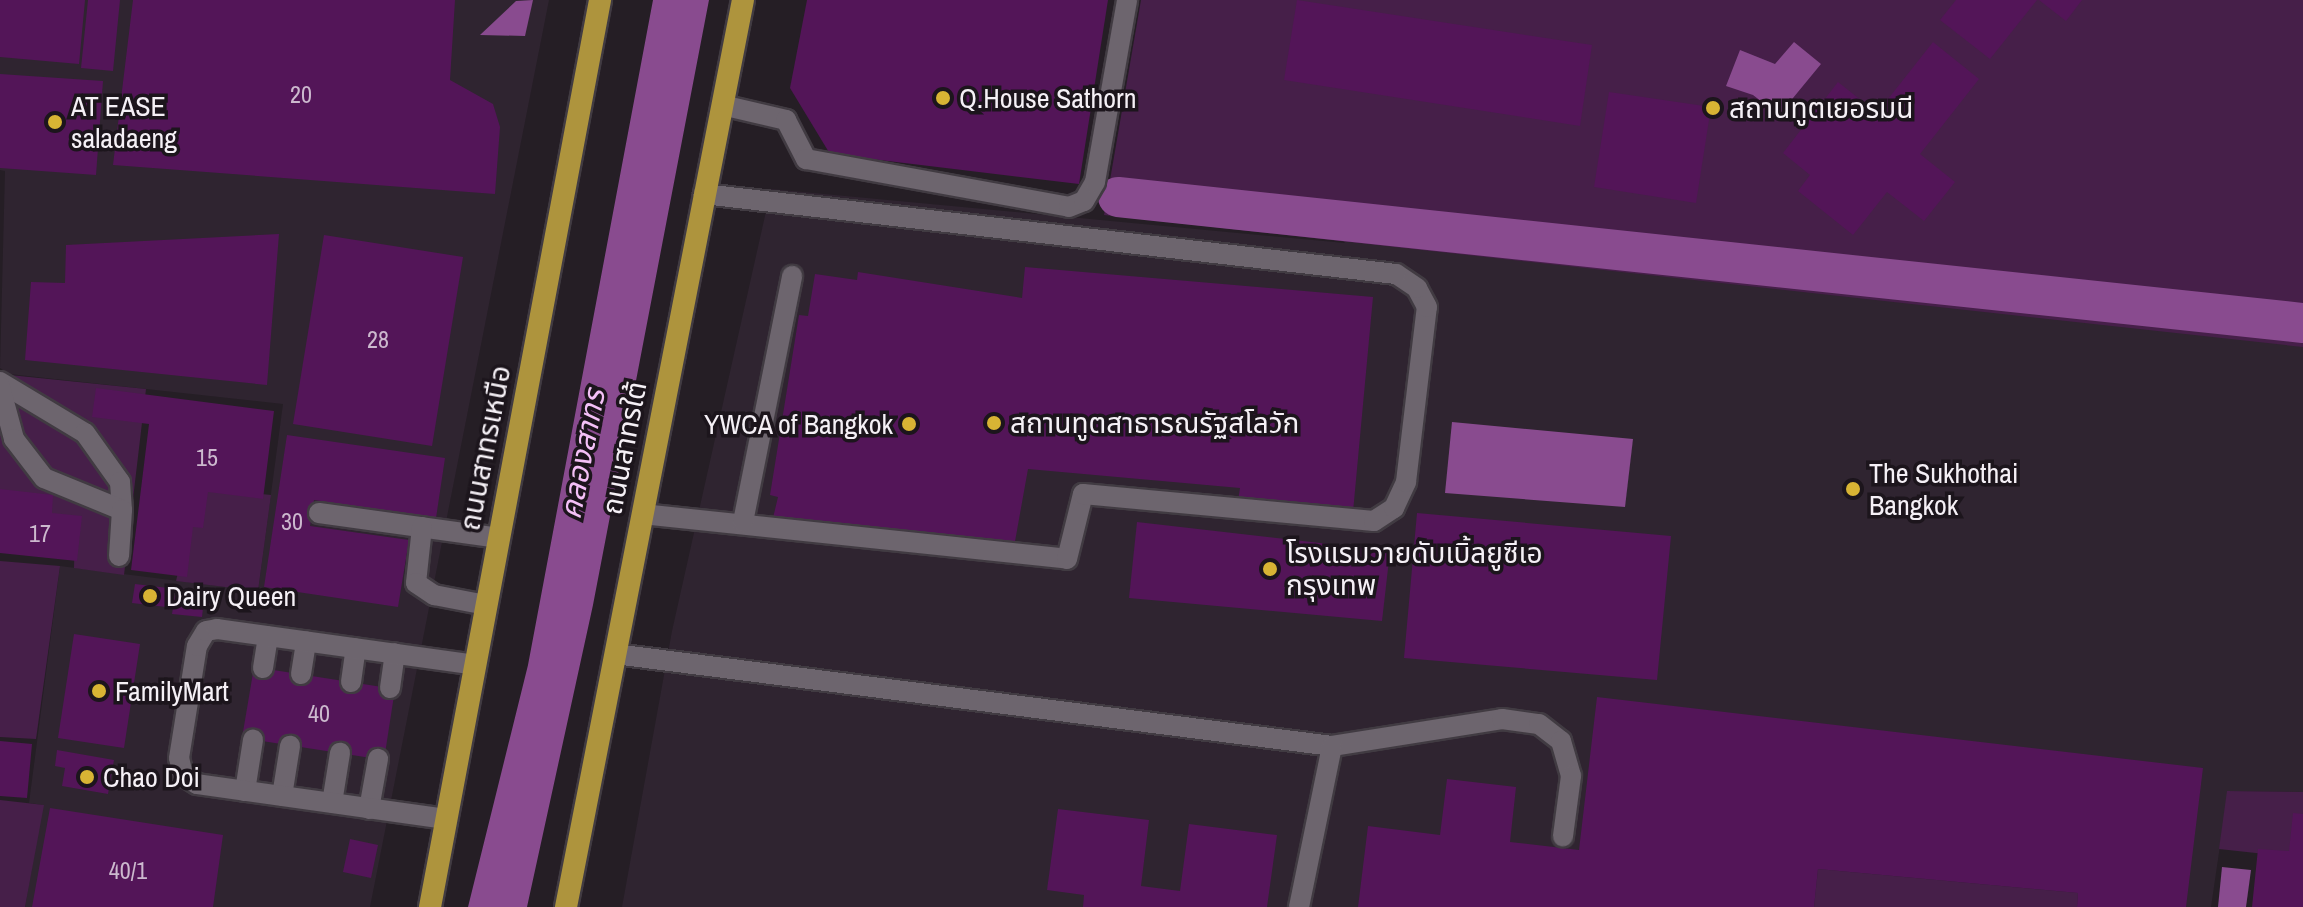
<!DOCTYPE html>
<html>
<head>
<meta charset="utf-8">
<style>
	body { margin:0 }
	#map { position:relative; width:2303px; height:907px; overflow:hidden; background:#251e25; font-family:"Archivo Narrow","Noto Sans Thai",sans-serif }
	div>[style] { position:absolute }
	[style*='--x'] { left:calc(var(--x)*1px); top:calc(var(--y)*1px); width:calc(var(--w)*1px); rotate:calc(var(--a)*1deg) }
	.built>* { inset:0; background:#2f2430 }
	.green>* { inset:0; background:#461f49 }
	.water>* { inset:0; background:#894b8f }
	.canal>* { height:40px; margin:-20px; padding:0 20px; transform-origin:20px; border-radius:20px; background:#894b8f }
	.building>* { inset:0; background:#531558 }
	.roads { filter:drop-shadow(2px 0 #413b42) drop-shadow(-2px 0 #413b42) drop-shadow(0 2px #413b42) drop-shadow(0 -2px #413b42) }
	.service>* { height:20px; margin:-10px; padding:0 10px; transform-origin:10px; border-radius:10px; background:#6d656e }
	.primary>* { height:22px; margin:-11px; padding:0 11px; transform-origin:11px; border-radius:11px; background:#ae943d }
	.dots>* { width:22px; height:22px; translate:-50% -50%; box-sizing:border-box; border:4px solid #1c151c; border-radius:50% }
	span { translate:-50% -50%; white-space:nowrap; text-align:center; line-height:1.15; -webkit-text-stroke:7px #1c151c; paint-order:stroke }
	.number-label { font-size:24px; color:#ccb9ce }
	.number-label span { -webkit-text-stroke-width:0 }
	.poi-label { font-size:28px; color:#f5f0f6 }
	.left { translate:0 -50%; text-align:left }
	.right { translate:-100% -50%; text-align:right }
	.street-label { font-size:28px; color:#f5f0f6 }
	.water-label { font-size:30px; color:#f4c0f7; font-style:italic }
</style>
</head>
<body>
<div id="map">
	<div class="built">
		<i style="clip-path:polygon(0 0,549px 0,370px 907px,25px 907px,43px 805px,29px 803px,60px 566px,258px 591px,283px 404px,9px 374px,0 368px,5px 171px,0 170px)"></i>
		<i style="clip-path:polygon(1141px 0,2303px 0,2303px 792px,2228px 791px,2211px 907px,622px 907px,672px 631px,771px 189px,1345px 243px)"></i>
	</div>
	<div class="green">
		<i style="clip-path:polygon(1141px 0,2303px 0,2303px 347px,1104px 215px)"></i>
		<i style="clip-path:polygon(0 374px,146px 389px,124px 575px,74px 568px,75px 523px,0 493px)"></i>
		<i style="clip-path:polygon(198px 487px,271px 495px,258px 591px,176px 581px)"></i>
		<i style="clip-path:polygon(0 561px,60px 566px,36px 739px,0 737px)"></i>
		<i style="clip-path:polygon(2227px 791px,2303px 792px,2303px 858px,2219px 849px)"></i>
		<i style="clip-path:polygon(0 800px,44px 805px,25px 907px,0 907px)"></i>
		<i style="clip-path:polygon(1818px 869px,2078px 893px,2077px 907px,1814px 907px)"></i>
	</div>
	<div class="water">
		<i style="clip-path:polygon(533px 0,525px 36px,480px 35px,516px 1px)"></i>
		<i style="clip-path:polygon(653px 0,709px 0,593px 605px,527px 907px,468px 907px,528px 665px)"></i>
		<i style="clip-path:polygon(1794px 42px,1821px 64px,1779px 115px,1753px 95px,1726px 86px,1740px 50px,1775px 64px)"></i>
		<i style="clip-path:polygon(1452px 422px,1633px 439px,1625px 507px,1445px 493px)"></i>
		<i style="clip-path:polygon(2222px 867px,2251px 870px,2246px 907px,2218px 907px)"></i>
	</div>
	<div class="canal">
		<i style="--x:1118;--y:197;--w:1192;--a:6.07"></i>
	</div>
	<div class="building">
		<i style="clip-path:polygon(0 0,85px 0,79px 64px,0 57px)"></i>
		<i style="clip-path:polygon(88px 0,120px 0,113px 71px,81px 68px)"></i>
		<i style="clip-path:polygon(133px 0,455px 0,450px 80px,493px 104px,500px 127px,495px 194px,113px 165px)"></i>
		<i style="clip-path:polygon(807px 0,1108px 0,1079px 184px,830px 154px,790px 88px)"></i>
		<i style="clip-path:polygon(1297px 0,1592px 45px,1580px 126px,1284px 80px)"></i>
		<i style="clip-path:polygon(1956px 0,2037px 0,1990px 59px,1940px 20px)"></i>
		<i style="clip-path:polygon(2039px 0,2082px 0,2066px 21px)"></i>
		<i style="clip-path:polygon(1933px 42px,1979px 79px,1920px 154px,1955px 182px,1924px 221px,1887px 192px,1853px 235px,1798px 191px,1810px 175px,1783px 153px,1838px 82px,1877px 113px)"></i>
		<i style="clip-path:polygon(0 74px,103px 81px,96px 175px,0 168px)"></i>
		<i style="clip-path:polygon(1609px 92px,1711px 107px,1696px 203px,1594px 187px)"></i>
		<i style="clip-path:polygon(279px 234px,267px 385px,25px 360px,31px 282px,65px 283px,66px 245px)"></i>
		<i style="clip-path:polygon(324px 235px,463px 257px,432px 446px,293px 424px)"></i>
		<i style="clip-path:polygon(1025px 267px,1373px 297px,1353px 512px,1238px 501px,1240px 488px,1028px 469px,1014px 547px,773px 518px,778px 497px,770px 495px,799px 315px,808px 316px,815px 274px,857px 280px,858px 272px,1022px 298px)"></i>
		<i style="clip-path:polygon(96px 388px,274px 411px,263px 499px,208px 492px,203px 528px,193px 527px,187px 577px,131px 570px,149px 424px,92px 417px)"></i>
		<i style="clip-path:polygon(287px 435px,445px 458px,436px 518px,314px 500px,310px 526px,409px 540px,398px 607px,264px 587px)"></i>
		<i style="clip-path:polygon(0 489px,53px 495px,52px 513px,82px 516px,77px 561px,0 553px)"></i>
		<i style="clip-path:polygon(1417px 513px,1671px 536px,1657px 680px,1404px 658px)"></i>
		<i style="clip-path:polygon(1137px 522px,1390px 551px,1382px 621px,1129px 598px)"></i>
		<i style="clip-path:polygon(135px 584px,168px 588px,166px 607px,132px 603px)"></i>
		<i style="clip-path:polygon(175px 595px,204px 599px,202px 617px,172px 614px)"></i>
		<i style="clip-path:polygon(74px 634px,140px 644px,124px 748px,58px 738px)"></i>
		<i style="clip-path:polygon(254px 667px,395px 689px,384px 760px,242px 738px)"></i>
		<i style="clip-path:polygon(1597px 697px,2203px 768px,2186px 907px,2077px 907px,2078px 893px,1818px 869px,1814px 907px,1358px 907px,1368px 826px,1440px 835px,1447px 779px,1516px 787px,1510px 842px,1579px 850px)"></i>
		<i style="clip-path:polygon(0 741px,32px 744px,27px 798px,0 796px)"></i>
		<i style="clip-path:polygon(57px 750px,114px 760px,108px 794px,62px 786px,65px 768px,55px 766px)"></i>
		<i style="clip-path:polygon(50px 808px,223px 835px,213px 907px,32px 907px)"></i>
		<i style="clip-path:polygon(1058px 809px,1149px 820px,1141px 886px,1180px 891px,1189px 824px,1277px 835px,1267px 907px,1083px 907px,1084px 895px,1047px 890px)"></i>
		<i style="clip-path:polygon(2293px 813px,2303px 814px,2303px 907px,2252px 907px,2258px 849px,2289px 851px)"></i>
		<i style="clip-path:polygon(350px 839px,378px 845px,371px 878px,343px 872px)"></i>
	</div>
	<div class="roads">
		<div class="service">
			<i style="--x:722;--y:105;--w:66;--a:13.2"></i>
			<i style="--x:786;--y:120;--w:44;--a:62.9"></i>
			<i style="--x:806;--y:159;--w:267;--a:10.3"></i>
			<i style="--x:1069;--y:207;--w:16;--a:-22"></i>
			<i style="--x:1084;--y:201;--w:22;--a:-60"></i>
			<i style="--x:1095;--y:182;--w:185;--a:-80"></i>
			<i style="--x:0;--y:382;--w:99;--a:31"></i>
			<i style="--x:85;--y:433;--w:60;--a:54.5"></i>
			<i style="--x:120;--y:482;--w:28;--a:86"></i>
			<i style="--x:0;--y:387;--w:54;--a:74.9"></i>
			<i style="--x:14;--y:439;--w:49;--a:52.4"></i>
			<i style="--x:44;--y:478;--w:84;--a:22.3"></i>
			<i style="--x:122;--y:510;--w:46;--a:93.7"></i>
			<i style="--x:319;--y:513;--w:182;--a:7.9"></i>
			<i style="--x:642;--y:514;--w:427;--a:6"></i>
			<i style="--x:1067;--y:559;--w:67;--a:-76.2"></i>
			<i style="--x:1083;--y:494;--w:292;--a:5.3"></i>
			<i style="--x:1374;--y:521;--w:24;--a:-33"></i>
			<i style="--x:1394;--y:508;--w:29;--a:-65"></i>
			<i style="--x:1406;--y:482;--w:176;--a:-83.2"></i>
			<i style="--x:1427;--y:307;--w:21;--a:-118"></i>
			<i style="--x:1417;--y:288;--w:25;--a:-146"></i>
			<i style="--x:1396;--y:274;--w:697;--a:-173.41"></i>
			<i style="--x:743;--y:522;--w:251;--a:-78.7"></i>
			<i style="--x:422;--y:527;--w:56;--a:96.1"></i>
			<i style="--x:416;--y:583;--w:22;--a:34"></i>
			<i style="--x:434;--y:595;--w:53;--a:10.9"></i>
			<i style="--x:615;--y:654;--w:723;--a:7.31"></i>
			<i style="--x:1332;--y:746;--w:172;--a:-9"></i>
			<i style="--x:1502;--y:719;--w:37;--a:8"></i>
			<i style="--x:1539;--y:724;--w:28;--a:38"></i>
			<i style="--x:1561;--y:741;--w:36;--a:74"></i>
			<i style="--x:1571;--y:776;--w:61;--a:97.6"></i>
			<i style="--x:263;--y:668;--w:32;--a:-81"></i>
			<i style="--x:301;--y:674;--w:33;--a:-81"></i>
			<i style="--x:351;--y:682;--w:34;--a:-82"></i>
			<i style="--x:390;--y:688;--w:35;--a:-82"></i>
			<i style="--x:245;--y:791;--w:52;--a:-81.1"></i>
			<i style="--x:282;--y:796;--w:51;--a:-80.9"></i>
			<i style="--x:332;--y:803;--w:51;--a:-80.9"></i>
			<i style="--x:369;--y:809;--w:51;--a:-79.8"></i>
			<i style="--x:446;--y:819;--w:251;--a:-172"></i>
			<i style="--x:197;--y:784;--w:17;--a:-147"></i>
			<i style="--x:183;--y:775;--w:17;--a:-103"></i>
			<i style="--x:179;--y:758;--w:113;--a:-80.9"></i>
			<i style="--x:197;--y:646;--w:17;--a:-59"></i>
			<i style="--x:206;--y:631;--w:11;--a:-10"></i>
			<i style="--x:217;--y:629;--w:260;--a:7.9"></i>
			<i style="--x:1299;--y:907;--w:164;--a:-78.4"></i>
		</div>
		<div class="primary">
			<i style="--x:430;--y:907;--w:923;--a:-79.38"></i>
			<i style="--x:566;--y:907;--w:924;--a:-78.96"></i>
		</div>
	</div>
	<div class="dots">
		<i style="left:943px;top:98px;background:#d8b434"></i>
		<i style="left:1713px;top:108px;background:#d8b434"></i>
		<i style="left:55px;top:122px;background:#d8b434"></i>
		<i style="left:994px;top:423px;background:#d8b434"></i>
		<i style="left:909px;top:424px;background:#d8b434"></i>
		<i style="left:1853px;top:489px;background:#d8b434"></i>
		<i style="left:1270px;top:569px;background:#d8b434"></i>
		<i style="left:150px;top:596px;background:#d8b434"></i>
		<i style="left:99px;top:691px;background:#d8b434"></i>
		<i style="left:87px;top:777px;background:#d8b434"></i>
	</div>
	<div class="number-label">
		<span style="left:301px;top:95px">20</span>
		<span style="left:378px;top:340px">28</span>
		<span style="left:207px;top:458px">15</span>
		<span style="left:292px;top:522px">30</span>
		<span style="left:40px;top:534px">17</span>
		<span style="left:319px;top:714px">40</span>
		<span style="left:128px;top:871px">40/1</span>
	</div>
	<div class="poi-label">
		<span class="left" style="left:959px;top:98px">Q.House Sathorn</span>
		<span class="left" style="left:71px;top:122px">AT EASE<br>saladaeng</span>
		<span class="left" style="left:1729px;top:108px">สถานทูตเยอรมนี</span>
		<span class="left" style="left:1010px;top:423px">สถานทูตสาธารณรัฐสโลวัก</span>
		<span class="right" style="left:893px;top:424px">YWCA of Bangkok</span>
		<span class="left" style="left:1869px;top:489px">The Sukhothai<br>Bangkok</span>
		<span class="left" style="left:1286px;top:569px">โรงแรมวายดับเบิ้ลยูซีเอ<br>กรุงเทพ</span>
		<span class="left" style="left:166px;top:596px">Dairy Queen</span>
		<span class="left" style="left:115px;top:691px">FamilyMart</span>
		<span class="left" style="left:103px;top:777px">Chao Doi</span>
	</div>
	<div class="street-label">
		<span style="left:485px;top:448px;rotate:-79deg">ถนนสาทรเหนือ</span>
		<span style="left:624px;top:448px;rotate:-79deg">ถนนสาทรใต้</span>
	</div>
	<div class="water-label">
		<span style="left:582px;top:454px;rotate:-79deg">คลองสาทร</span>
	</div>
</div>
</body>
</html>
